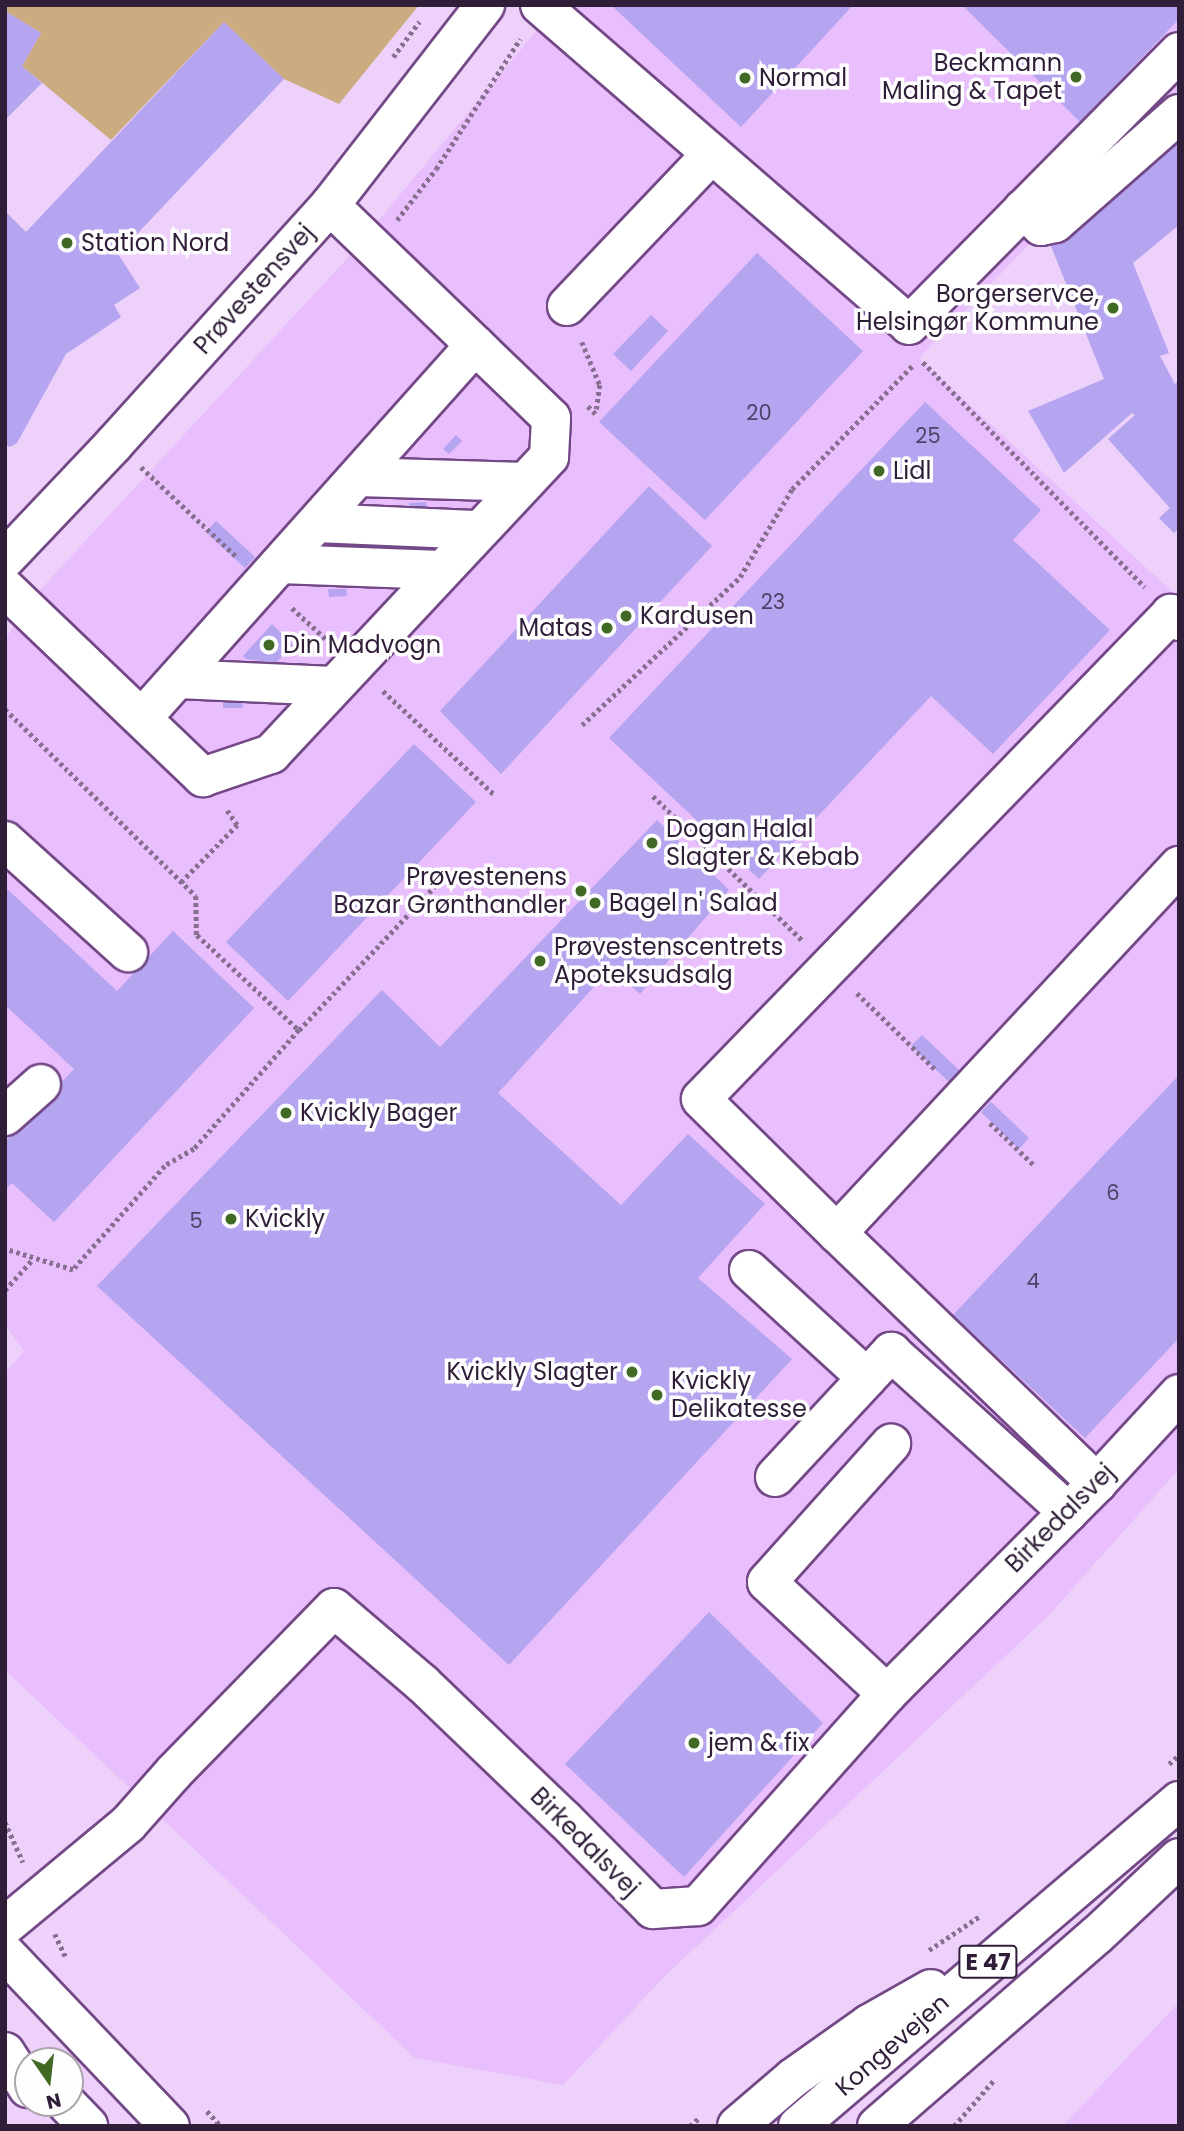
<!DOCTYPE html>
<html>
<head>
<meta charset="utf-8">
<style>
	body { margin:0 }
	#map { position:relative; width:1184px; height:2131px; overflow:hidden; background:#edd1fb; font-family:Poppins,sans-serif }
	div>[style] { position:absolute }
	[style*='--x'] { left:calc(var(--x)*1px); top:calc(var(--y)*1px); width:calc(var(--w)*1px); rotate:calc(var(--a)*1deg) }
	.built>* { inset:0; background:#e8befc }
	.green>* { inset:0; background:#cbac81 }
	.building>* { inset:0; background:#b5a4ef }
	.path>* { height:4.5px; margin-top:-2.25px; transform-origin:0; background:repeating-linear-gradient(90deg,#876f91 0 3.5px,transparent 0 7px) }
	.roads { filter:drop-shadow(2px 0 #734886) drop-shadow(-2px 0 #734886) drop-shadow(0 2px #734886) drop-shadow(0 -2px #734886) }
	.minor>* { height:38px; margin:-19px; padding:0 19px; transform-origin:19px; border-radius:19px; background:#fff }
	.major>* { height:38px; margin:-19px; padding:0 19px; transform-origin:19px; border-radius:19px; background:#fff }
	.dots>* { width:19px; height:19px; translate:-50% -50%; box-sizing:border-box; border:4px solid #fefefe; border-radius:50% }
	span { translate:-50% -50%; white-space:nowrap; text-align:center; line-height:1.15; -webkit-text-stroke:7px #fefefe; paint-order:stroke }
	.number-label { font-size:21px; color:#513f66 }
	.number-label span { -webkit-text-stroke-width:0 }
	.shield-label span { padding:2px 5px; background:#fefefe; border:2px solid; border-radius:5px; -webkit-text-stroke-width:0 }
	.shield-label { font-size:23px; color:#301d38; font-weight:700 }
	.poi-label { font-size:24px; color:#301d38 }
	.right { translate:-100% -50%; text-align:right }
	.left { translate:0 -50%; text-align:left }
	.street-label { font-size:24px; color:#301d38 }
	.frame { position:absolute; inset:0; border:7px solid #301d38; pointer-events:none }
	.north { position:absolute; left:14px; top:2047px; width:70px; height:70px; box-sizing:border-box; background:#fefefe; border:2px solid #aca4af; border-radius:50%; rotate:166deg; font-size:19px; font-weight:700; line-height:28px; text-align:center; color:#301d38 }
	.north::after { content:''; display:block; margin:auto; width:24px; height:32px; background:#406924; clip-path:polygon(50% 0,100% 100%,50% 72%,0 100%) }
</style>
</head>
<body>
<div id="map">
	<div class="built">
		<i style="clip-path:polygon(558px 5px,1179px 5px,1179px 90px,919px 358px,1179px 598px,1179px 1469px,1049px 1615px,664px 1977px,563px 2085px,415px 2058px,5px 1670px,5px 1373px,24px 1351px,5px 1325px,5px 639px,40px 590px,343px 263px)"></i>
		<i style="clip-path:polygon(1179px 2002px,1179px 2126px,1063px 2126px)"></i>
	</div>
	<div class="green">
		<i style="clip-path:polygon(5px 5px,419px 5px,339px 104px,284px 79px,224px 22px,111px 140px,22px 66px,41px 33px,5px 11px)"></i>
	</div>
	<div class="building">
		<i style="clip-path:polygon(611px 5px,853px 5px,741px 127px)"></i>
		<i style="clip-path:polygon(962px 5px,1179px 5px,1179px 19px,1080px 122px)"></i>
		<i style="clip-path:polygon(5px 11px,41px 33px,22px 66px,42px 83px,5px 120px)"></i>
		<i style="clip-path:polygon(224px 22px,284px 79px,118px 254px,140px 288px,114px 305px,121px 317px,66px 354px,17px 443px,10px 447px,5px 444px,5px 211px,26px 232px)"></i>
		<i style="clip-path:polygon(1179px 125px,1179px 225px,1133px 263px,1169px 353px,1160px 356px,1175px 384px,1179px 380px,1179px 528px,1174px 533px,1159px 518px,1170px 508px,1108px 439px,1135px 415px,1132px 413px,1064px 473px,1028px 411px,1104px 379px,1049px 241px)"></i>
		<i style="clip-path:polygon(757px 253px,863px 351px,705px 520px,599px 422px)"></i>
		<i style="clip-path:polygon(651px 315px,668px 331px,631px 371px,613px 354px)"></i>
		<i style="clip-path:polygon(925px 402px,1041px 510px,1013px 540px,1110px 630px,993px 754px,931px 696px,759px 879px,609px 738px)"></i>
		<i style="clip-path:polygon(456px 435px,462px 441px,449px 454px,443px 449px)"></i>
		<i style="clip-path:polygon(649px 486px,712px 546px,501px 774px,440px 711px)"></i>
		<i style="clip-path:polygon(426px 502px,427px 510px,410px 511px,409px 503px)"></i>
		<i style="clip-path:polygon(216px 521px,255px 557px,245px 568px,206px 532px)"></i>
		<i style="clip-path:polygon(328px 589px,346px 589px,347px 596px,329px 597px)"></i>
		<i style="clip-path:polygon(272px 624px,293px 645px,276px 663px,246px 659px,243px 656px)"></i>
		<i style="clip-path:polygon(223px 700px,242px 700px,243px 708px,223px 708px)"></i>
		<i style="clip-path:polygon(414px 744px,476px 802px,288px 1001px,226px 942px)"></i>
		<i style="clip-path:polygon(657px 820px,729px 890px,640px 994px,611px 968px,498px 1093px,621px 1205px,688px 1134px,765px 1204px,698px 1278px,792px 1359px,509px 1665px,97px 1286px,382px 990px,440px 1047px)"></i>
		<i style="clip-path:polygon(5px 887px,117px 991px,173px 931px,254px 1008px,54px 1222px,12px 1183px,5px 1190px,5px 1142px,74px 1069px,5px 1005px)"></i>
		<i style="clip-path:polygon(922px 1035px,960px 1071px,949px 1082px,911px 1046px)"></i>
		<i style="clip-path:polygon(1179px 1075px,1179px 1338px,1085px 1438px,953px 1315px)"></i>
		<i style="clip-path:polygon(991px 1102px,1029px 1138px,1019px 1149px,981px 1112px)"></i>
		<i style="clip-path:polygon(709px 1612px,823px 1723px,684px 1877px,565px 1764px)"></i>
	</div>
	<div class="path">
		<i style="--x:393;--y:57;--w:44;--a:-53.4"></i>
		<i style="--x:397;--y:220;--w:64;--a:-52.6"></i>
		<i style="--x:436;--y:169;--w:155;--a:-57.1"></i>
		<i style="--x:582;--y:342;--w:47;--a:67.3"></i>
		<i style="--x:600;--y:385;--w:28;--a:98"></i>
		<i style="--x:923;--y:362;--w:316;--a:45.4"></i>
		<i style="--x:588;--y:406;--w:11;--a:45"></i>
		<i style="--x:141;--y:467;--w:132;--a:43.2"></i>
		<i style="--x:292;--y:608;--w:47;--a:42.4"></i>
		<i style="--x:383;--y:691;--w:153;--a:42.9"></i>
		<i style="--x:5;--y:709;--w:267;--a:44.4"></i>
		<i style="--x:196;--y:896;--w:39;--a:89"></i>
		<i style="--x:197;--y:935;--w:139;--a:43"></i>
		<i style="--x:299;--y:1030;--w:159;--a:131.4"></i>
		<i style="--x:194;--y:1149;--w:34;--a:150"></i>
		<i style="--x:165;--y:1166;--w:139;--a:131.5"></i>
		<i style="--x:73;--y:1270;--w:71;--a:-162.8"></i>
		<i style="--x:582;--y:725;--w:216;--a:-43.1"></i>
		<i style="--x:740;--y:577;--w:102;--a:-59.4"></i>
		<i style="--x:792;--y:489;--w:175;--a:-45.7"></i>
		<i style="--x:653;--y:796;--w:209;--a:44"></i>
		<i style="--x:181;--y:882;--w:80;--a:-45.5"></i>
		<i style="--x:237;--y:825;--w:19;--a:-125"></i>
		<i style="--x:857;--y:993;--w:110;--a:44.3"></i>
		<i style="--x:299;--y:1030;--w:197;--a:-46.6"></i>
		<i style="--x:990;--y:1123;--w:62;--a:43.7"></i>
		<i style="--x:5;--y:1290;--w:42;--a:-47.9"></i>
		<i style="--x:1169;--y:1764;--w:13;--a:-42"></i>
		<i style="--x:5;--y:1822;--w:44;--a:65.8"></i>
		<i style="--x:55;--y:1934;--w:26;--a:65"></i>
		<i style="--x:929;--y:1950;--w:61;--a:-33.7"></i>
		<i style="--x:207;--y:2111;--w:21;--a:47"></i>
		<i style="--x:690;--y:2126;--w:12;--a:-42"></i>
		<i style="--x:954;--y:2126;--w:62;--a:-48.9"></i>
	</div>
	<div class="roads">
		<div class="minor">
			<i style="--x:540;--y:5;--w:488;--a:40.9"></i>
			<i style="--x:909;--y:325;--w:384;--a:-45.3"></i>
			<i style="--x:1023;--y:209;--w:25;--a:43"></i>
			<i style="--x:1041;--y:226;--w:14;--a:-12"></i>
			<i style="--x:1055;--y:223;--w:165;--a:-41.3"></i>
			<i style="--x:567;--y:306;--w:210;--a:-46.4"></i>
			<i style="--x:358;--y:477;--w:167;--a:1.7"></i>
			<i style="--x:317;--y:523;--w:163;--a:2.5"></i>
			<i style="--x:5;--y:559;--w:158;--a:-46.5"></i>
			<i style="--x:114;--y:444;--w:322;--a:-47.9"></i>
			<i style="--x:330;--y:205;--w:253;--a:-52.2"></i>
			<i style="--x:280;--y:564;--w:161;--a:2.1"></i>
			<i style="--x:5;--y:588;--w:274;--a:43.7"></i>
			<i style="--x:203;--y:777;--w:72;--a:-18.7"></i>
			<i style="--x:271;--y:754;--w:407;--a:-46.9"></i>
			<i style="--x:549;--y:457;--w:39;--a:-87"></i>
			<i style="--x:551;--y:418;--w:307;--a:-136.1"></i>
			<i style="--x:1179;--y:621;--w:11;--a:-139"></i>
			<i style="--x:1171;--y:614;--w:675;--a:134.1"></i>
			<i style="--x:701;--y:1099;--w:191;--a:44.6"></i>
			<i style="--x:837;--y:1233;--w:502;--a:-47.02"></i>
			<i style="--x:178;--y:679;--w:155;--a:2.6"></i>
			<i style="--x:142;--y:718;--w:500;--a:-48.24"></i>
			<i style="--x:5;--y:841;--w:166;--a:42.1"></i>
			<i style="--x:5;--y:1116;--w:48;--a:-41.6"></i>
			<i style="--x:837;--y:1233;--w:361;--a:43.9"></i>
			<i style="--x:749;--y:1270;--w:160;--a:42.5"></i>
			<i style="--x:775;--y:1477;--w:171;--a:-47.1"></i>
			<i style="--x:891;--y:1352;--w:239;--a:42.1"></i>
			<i style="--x:887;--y:1694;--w:164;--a:-137"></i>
			<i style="--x:767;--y:1582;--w:186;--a:-48.1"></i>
			<i style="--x:5;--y:1926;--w:160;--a:-39.7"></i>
			<i style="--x:128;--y:1824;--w:69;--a:-48.5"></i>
			<i style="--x:174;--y:1772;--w:229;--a:-45.7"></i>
			<i style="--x:334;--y:1608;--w:117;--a:40.5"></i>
			<i style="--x:423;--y:1684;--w:195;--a:43.8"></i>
			<i style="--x:564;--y:1819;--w:127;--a:45.3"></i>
			<i style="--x:653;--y:1909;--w:45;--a:-3.8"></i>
			<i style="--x:698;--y:1906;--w:284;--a:-48.3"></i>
			<i style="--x:887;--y:1694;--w:298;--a:-45.1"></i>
			<i style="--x:1097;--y:1483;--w:121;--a:-47.3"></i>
		</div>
		<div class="major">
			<i style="--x:5;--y:1953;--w:239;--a:46.4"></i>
			<i style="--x:5;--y:2052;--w:43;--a:57.4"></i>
			<i style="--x:66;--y:2103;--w:32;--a:46"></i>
			<i style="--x:737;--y:2126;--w:74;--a:-40.6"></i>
			<i style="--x:793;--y:2078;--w:93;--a:-35.4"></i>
			<i style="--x:869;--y:2024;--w:71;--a:-29.4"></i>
			<i style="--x:798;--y:2126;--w:501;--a:-40.46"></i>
			<i style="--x:877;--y:2126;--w:291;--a:-41"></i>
			<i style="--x:1097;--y:1935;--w:112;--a:-43.2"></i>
		</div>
	</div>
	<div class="dots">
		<i style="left:1076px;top:77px;background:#406924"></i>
		<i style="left:745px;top:78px;background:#406924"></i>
		<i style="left:67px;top:243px;background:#406924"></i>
		<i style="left:1113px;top:308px;background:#406924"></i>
		<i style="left:879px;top:471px;background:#406924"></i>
		<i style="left:626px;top:616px;background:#406924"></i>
		<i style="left:607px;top:628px;background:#406924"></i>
		<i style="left:269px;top:645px;background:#406924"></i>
		<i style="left:652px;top:843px;background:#406924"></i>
		<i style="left:581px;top:891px;background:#406924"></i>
		<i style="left:595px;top:903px;background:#406924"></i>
		<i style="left:540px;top:961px;background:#406924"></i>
		<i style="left:286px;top:1113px;background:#406924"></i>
		<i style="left:231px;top:1219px;background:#406924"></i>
		<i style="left:632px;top:1372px;background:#406924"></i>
		<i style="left:657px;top:1395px;background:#406924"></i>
		<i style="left:694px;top:1743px;background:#406924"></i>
	</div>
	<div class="number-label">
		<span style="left:759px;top:413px">20</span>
		<span style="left:928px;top:436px">25</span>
		<span style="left:773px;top:602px">23</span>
		<span style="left:1113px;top:1193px">6</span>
		<span style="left:196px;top:1221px">5</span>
		<span style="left:1033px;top:1281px">4</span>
	</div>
	<div class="shield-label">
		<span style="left:988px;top:1962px">E 47</span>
	</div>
	<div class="poi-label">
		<span class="right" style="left:1062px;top:77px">Beckmann<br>Maling &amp; Tapet</span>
		<span class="left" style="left:759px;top:78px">Normal</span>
		<span class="left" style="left:81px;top:243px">Station Nord</span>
		<span class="right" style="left:1099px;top:308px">Borgerservce,<br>Helsingør Kommune</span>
		<span class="left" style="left:893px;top:471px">Lidl</span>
		<span class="left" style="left:640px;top:616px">Kardusen</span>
		<span class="right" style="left:593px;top:628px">Matas</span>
		<span class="left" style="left:283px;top:645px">Din Madvogn</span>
		<span class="left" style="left:666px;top:843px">Dogan Halal<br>Slagter &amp; Kebab</span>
		<span class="right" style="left:567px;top:891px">Prøvestenens<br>Bazar Grønthandler</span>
		<span class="left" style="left:609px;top:903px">Bagel n' Salad</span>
		<span class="left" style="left:554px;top:961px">Prøvestenscentrets<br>Apoteksudsalg</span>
		<span class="left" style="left:300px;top:1113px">Kvickly Bager</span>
		<span class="left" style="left:245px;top:1219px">Kvickly</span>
		<span class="right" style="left:618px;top:1372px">Kvickly Slagter</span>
		<span class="left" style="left:671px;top:1395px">Kvickly<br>Delikatesse</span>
		<span class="left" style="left:708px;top:1743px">jem &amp; fix</span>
	</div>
	<div class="street-label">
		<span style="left:254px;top:289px;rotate:-48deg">Prøvestensvej</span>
		<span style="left:1060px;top:1518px;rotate:-45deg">Birkedalsvej</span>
		<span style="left:585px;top:1842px;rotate:45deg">Birkedalsvej</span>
		<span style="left:892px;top:2045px;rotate:-41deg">Kongevejen</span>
	</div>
	<div class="frame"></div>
	<div class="north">N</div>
</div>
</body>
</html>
